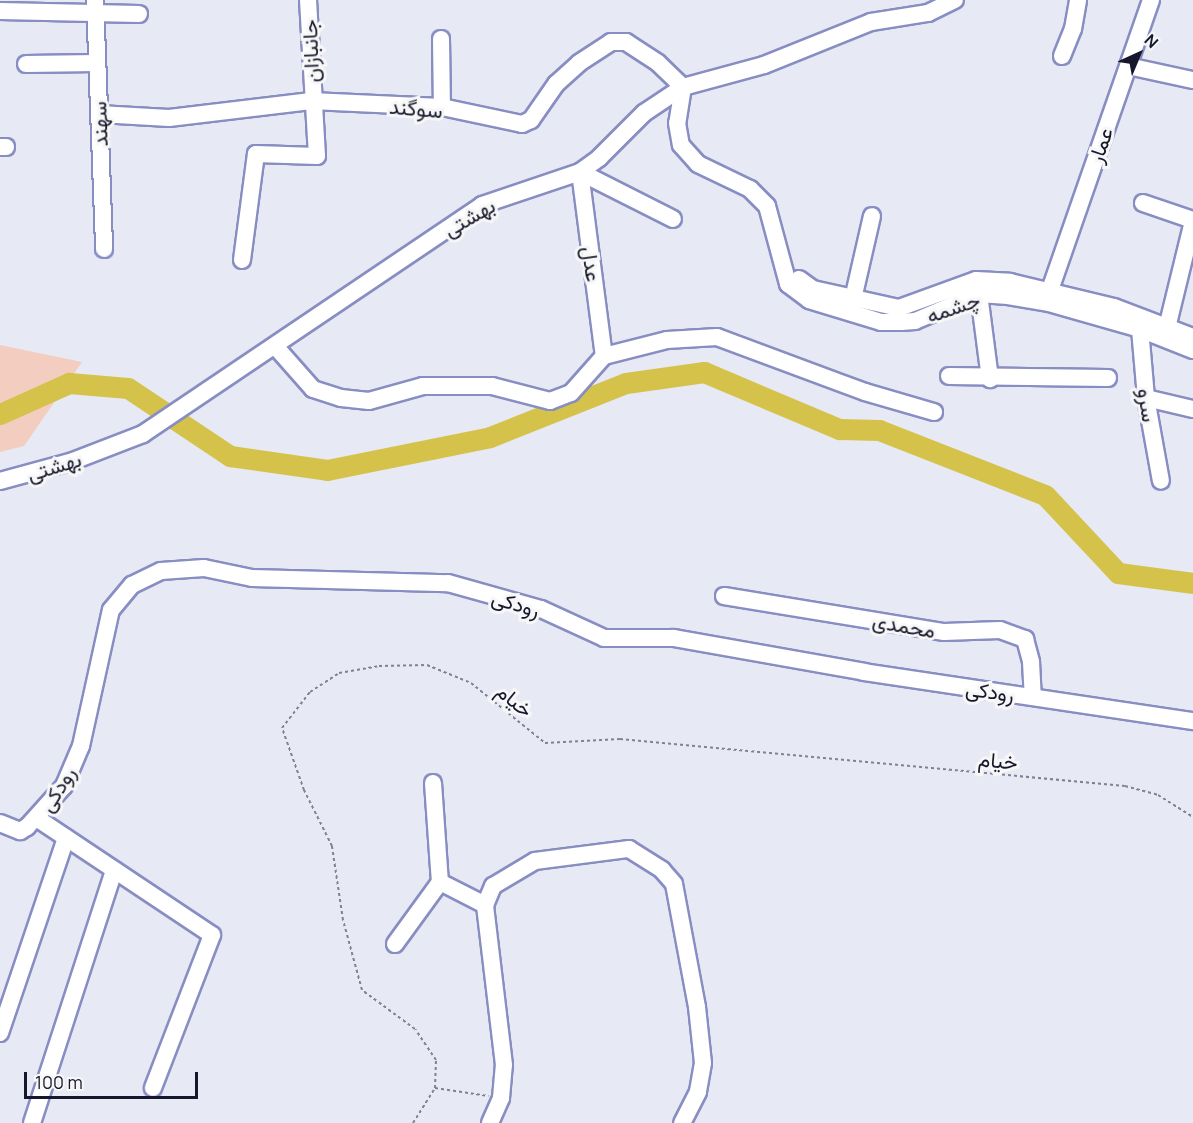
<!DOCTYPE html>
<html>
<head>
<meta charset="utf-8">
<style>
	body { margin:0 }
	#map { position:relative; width:1193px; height:1123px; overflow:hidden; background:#e7e9f4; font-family:Manrope,Vazirmatn,sans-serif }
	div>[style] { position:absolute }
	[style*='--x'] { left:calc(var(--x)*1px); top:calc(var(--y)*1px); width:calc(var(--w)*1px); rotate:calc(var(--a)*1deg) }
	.green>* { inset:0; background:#f2cdc0 }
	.river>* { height:21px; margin:-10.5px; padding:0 10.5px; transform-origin:10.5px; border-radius:10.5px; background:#d5c24a }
	.path>* { height:2px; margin-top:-1px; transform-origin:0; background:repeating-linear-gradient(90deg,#808291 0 3px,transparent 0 6px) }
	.roads { filter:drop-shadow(2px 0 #888dc2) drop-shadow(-2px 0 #888dc2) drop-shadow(0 2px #888dc2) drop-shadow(0 -2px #888dc2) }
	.minor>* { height:16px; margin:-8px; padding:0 8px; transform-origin:8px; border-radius:8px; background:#fff }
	span { translate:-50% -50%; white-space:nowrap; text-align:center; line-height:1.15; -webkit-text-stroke:6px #f7f7f7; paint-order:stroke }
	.street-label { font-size:21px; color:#16172c }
	.north { position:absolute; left:1109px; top:24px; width:60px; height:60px; -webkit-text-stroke:4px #f7f7f7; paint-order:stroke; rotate:44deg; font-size:16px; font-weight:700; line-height:24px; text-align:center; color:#16172c }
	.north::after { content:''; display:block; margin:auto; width:21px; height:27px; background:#16172c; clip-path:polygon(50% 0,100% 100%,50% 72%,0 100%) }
	.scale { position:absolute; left:24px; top:1072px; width:174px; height:27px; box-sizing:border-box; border:3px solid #16172c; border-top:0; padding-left:8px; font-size:18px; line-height:21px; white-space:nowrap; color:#16172c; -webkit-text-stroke:4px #f7f7f7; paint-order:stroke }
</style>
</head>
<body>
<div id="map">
	<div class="green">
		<i style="clip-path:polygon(0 345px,82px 362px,24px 446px,0 452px)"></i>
	</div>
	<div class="river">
		<i style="--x:0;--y:414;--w:76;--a:-24.2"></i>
		<i style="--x:69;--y:383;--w:59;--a:4.8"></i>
		<i style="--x:128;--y:388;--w:123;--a:33.7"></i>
		<i style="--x:230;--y:456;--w:98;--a:8.2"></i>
		<i style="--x:327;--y:470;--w:166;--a:-11.4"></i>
		<i style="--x:490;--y:437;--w:146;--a:-21.7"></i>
		<i style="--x:626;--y:383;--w:79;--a:-8"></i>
		<i style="--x:704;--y:372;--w:147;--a:22.9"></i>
		<i style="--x:839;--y:429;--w:40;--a:1.4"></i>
		<i style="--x:879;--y:430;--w:178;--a:21.4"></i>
		<i style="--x:1045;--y:495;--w:107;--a:46.9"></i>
		<i style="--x:1118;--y:573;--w:76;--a:7.6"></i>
	</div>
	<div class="path">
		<i style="--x:435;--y:1088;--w:54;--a:8.6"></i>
		<i style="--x:413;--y:1123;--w:41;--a:-57.8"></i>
		<i style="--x:435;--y:1088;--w:28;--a:-88"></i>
		<i style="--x:436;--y:1060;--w:37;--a:-124"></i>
		<i style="--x:415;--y:1029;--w:66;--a:-143.7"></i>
		<i style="--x:362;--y:990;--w:73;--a:-105.2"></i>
		<i style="--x:343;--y:920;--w:75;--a:-98.5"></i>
		<i style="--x:332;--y:846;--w:63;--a:-116.6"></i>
		<i style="--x:304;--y:790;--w:66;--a:-109.5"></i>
		<i style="--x:282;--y:728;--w:46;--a:-52.1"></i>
		<i style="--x:310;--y:692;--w:35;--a:-33"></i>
		<i style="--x:339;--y:673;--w:41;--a:-9.9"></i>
		<i style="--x:379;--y:666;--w:48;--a:-1.2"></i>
		<i style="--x:427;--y:665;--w:48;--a:22.2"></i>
		<i style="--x:471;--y:683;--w:95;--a:39"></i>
		<i style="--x:545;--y:743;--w:75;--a:-3.1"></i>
		<i style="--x:620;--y:739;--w:507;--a:5.32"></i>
		<i style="--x:1125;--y:786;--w:34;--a:15"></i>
		<i style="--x:1158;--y:795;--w:41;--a:32.2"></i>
	</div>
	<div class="roads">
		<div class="minor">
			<i style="--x:95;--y:0;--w:249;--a:87.9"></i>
			<i style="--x:0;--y:11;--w:139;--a:1.2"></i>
			<i style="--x:441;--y:39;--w:68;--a:89.2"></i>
			<i style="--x:1062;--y:56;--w:29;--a:-68"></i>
			<i style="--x:1073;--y:29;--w:29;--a:-80"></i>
			<i style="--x:26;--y:64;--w:71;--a:-0.8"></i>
			<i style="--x:1128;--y:66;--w:66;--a:12.2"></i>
			<i style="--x:99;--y:114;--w:70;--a:3.3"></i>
			<i style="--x:169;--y:118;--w:143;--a:-6.8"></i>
			<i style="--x:311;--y:101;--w:131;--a:2.6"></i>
			<i style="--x:442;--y:107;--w:82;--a:12"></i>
			<i style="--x:522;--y:124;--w:10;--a:-24"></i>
			<i style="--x:531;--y:120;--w:44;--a:-55.2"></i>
			<i style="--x:556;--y:84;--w:31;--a:-42"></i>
			<i style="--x:579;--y:63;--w:38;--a:-33"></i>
			<i style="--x:611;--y:42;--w:15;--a:0"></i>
			<i style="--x:626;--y:42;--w:38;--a:33"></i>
			<i style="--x:658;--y:63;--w:35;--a:44"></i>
			<i style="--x:683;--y:87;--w:36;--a:99"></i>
			<i style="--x:677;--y:123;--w:22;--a:80"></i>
			<i style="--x:681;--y:145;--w:25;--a:48"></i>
			<i style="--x:698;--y:164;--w:58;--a:25.7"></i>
			<i style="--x:750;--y:189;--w:24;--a:45"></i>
			<i style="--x:767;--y:206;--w:81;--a:74.9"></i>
			<i style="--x:788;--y:284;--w:26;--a:37"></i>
			<i style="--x:809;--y:300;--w:75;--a:17"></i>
			<i style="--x:881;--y:322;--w:20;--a:0"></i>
			<i style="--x:901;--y:322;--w:14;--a:-4"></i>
			<i style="--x:915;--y:321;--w:69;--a:-22.9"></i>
			<i style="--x:979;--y:294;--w:29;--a:4"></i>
			<i style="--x:1008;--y:296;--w:42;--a:9.7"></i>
			<i style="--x:1049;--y:303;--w:95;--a:15.9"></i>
			<i style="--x:1140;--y:329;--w:57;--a:21.6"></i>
			<i style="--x:0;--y:147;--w:6;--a:0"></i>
			<i style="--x:580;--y:172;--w:186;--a:82.6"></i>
			<i style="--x:580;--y:172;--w:104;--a:26.8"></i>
			<i style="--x:1143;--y:203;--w:53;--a:18.8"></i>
			<i style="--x:242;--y:260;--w:107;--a:-82.5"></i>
			<i style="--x:256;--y:154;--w:61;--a:1.9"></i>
			<i style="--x:317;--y:156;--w:156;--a:-93.3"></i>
			<i style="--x:799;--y:279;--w:17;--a:36"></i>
			<i style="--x:813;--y:289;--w:88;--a:12.5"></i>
			<i style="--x:899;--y:308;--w:82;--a:-20"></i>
			<i style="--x:976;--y:280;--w:34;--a:3"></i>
			<i style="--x:1010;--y:282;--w:107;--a:13.5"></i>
			<i style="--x:1114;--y:307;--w:85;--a:20.8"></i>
			<i style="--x:1050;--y:290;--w:307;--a:-70.8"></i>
			<i style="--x:979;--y:294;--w:86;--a:82.6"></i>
			<i style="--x:853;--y:299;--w:85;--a:-77.1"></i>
			<i style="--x:1140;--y:329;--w:69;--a:85"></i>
			<i style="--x:1146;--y:398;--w:84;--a:79.8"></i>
			<i style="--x:1165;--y:336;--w:118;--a:-76.3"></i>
			<i style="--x:275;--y:346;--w:57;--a:48.5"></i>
			<i style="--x:313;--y:389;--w:29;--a:18"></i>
			<i style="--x:341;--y:398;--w:28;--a:6"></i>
			<i style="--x:369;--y:401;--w:56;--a:-15.5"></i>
			<i style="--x:423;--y:386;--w:69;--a:0"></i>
			<i style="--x:492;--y:386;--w:60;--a:14.5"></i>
			<i style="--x:550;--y:401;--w:22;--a:-21"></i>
			<i style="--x:571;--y:393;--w:50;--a:-48.3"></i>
			<i style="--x:604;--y:356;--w:65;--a:-14.3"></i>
			<i style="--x:667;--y:340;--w:50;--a:-3.4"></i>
			<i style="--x:717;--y:337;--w:158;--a:20.4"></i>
			<i style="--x:865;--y:392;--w:72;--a:16.2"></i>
			<i style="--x:949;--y:376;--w:159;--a:0.7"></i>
			<i style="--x:1146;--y:398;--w:48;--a:13.2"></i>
			<i style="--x:0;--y:481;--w:76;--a:-15.3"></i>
			<i style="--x:73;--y:461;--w:75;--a:-21.1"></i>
			<i style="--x:143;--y:434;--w:409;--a:-34"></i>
			<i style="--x:482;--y:205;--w:103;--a:-18.6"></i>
			<i style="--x:580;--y:172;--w:24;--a:-36"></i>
			<i style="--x:599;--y:158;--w:64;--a:-45"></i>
			<i style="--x:644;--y:113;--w:47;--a:-33.7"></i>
			<i style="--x:683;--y:87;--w:84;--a:-15.2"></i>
			<i style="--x:764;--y:65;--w:115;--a:-21.9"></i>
			<i style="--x:871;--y:22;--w:58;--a:-9"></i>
			<i style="--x:928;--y:13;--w:30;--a:-26"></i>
			<i style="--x:724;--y:596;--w:223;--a:9.3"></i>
			<i style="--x:944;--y:632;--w:56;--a:-2"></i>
			<i style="--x:1000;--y:630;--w:27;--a:20"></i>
			<i style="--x:1025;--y:639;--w:24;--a:75"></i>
			<i style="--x:1031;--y:662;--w:35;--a:87"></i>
			<i style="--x:433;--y:783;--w:99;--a:86"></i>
			<i style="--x:440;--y:882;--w:51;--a:27.1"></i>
			<i style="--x:38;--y:819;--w:209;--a:33.7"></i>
			<i style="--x:212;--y:935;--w:164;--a:111.1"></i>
			<i style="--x:0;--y:823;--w:22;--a:22"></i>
			<i style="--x:20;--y:831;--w:8;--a:-30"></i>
			<i style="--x:27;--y:827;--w:55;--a:-47.9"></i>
			<i style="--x:64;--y:786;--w:43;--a:-67"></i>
			<i style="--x:81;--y:746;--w:139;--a:-77.6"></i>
			<i style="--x:111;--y:610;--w:33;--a:-50"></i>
			<i style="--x:132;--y:585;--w:32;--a:-26"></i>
			<i style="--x:161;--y:571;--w:43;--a:-4"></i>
			<i style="--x:204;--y:568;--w:49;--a:11.8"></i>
			<i style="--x:252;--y:578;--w:196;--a:1.5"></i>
			<i style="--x:448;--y:583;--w:97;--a:15.6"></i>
			<i style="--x:541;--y:609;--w:69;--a:24.7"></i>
			<i style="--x:604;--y:638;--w:70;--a:0"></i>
			<i style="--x:674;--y:638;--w:193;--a:10.1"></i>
			<i style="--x:864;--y:672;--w:333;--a:8.5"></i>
			<i style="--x:395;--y:944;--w:77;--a:-54"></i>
			<i style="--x:0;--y:1033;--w:206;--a:-71.3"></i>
			<i style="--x:32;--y:1123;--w:266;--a:-72"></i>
			<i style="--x:490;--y:1123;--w:27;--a:-66"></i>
			<i style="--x:501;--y:1098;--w:33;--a:-85"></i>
			<i style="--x:504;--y:1065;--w:161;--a:-96.8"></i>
			<i style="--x:485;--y:905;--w:21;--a:-67"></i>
			<i style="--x:493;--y:886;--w:49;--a:-30.8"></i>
			<i style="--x:535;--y:861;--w:95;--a:-7.3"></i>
			<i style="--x:629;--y:849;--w:39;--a:32"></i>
			<i style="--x:662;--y:870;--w:18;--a:49"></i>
			<i style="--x:674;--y:884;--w:125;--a:79.4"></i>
			<i style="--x:697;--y:1007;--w:56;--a:83.9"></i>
			<i style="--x:703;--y:1063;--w:29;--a:100"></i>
			<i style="--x:698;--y:1092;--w:35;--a:117"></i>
		</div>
	</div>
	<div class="street-label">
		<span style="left:310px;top:51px;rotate:-92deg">جانبازان</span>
		<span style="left:416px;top:108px;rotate:5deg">سوگند</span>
		<span style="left:99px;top:124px;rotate:-92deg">سهند</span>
		<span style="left:1100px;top:145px;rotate:-71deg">عمار</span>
		<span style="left:469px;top:217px;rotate:-30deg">بهشتی</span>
		<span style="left:592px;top:264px;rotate:82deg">عدل</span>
		<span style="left:953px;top:307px;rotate:-19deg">چشمه</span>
		<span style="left:1148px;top:405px;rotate:82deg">سرو</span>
		<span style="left:54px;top:466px;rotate:-17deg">بهشتی</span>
		<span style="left:516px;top:603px;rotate:17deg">رودکی</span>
		<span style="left:904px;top:625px;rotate:10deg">محمدی</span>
		<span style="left:990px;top:691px;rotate:8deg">رودکی</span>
		<span style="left:515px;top:700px;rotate:39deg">خیام</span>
		<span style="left:998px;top:760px;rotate:5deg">خیام</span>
		<span style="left:57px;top:789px;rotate:-58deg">رودکی</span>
	</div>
	<div class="north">N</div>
	<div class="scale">100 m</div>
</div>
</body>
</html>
